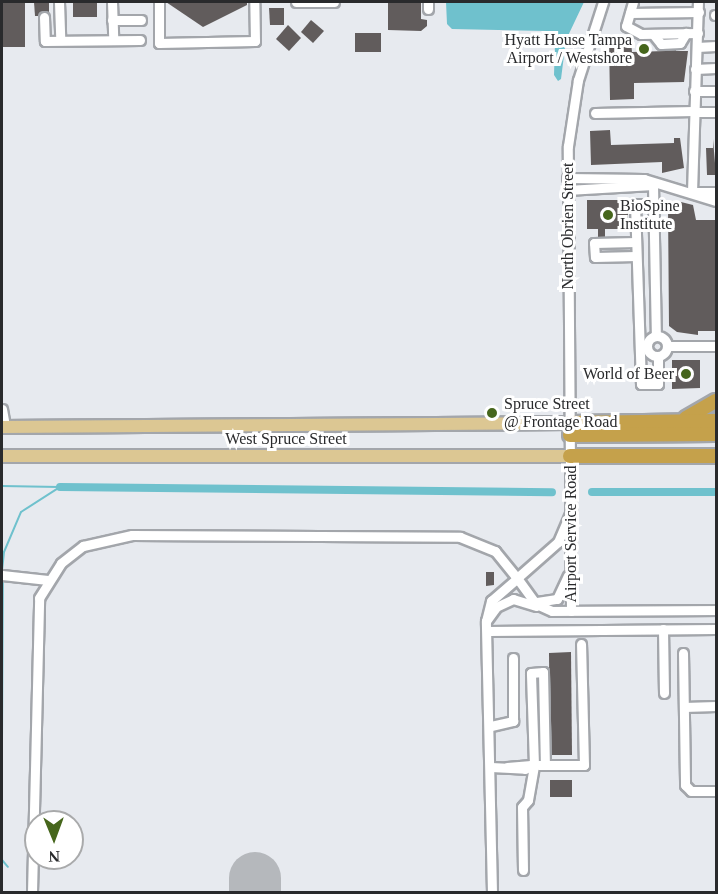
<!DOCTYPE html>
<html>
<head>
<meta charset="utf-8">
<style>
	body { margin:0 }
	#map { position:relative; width:718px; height:894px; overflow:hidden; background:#e7eaef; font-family:"Times New Roman",serif }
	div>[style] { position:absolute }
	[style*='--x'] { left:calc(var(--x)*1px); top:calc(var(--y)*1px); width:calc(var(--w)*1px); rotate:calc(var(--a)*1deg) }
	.water>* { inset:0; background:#6fc1cd }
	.stream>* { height:2px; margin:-1px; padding:0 1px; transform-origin:1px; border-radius:1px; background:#6fc1cd }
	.canal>* { height:8px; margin:-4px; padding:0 4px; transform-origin:4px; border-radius:4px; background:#6fc1cd }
	.runway>* { height:52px; margin:-26px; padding:0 26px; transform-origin:26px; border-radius:26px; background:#b5b8bc }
	.building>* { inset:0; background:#615c5c }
	.roads { filter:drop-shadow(2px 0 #a3a6ab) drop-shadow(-2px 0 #a3a6ab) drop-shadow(0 2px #a3a6ab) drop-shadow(0 -2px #a3a6ab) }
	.minor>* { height:9px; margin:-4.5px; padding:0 4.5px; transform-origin:4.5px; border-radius:4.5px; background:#fff }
	.minor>.ring { margin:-4.5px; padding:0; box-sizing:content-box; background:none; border:9px solid #fff; border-radius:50% }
	.major>* { height:12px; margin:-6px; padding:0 6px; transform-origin:6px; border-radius:6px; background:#dcc793 }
	.highway>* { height:14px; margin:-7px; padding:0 7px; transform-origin:7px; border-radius:7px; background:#c5a14b }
	.dots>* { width:16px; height:16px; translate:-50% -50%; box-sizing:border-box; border:3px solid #fff; border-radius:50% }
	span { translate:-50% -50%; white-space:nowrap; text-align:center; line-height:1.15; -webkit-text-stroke:6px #fff; paint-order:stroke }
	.poi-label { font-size:16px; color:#292a2c }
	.right { translate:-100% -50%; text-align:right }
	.left { translate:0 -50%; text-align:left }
	.street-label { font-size:16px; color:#292a2c }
	.frame { position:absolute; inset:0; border:3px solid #292a2c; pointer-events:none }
	.north { position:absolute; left:24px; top:810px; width:60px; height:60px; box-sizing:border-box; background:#fff; border:2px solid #a9aaab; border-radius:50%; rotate:179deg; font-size:16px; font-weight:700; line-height:24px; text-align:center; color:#292a2c }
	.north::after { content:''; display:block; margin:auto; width:21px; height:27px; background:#46661c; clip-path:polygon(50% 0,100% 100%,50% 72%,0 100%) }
</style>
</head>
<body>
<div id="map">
	<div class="water">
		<i style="clip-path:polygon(446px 2px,584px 2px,566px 40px,561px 79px,558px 81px,554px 75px,555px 43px,548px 31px,452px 29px,447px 24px)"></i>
	</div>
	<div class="stream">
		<i style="--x:2;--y:486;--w:57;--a:1"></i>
		<i style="--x:2;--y:571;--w:19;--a:-84"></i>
		<i style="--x:4;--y:552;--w:43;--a:-67"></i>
		<i style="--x:21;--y:512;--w:46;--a:-32.7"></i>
		<i style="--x:2;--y:741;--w:164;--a:-89.7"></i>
		<i style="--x:2;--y:762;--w:1;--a:90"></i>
		<i style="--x:2;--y:810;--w:16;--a:90"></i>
		<i style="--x:2;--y:860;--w:9;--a:49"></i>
	</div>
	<div class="canal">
		<i style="--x:60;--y:487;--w:492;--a:0.6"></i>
		<i style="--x:592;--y:492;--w:124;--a:0"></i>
	</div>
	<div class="runway">
		<i style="--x:255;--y:892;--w:14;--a:-90"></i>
	</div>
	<div class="building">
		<i style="clip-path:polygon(2px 2px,25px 2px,25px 47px,2px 47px)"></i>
		<i style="clip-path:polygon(34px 2px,49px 2px,49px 16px,35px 16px)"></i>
		<i style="clip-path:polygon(73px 2px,97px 2px,97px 17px,73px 17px)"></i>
		<i style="clip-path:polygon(166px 2px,247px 2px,247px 5px,203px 27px)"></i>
		<i style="clip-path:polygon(388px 2px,421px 2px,421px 19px,427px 20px,427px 26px,421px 31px,388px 30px)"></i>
		<i style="clip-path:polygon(269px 8px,284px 8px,284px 25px,270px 25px)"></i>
		<i style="clip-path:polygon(311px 20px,324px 31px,313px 43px,301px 32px)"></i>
		<i style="clip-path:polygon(288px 25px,301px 38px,289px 51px,276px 39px)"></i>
		<i style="clip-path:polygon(355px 33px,381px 33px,381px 52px,355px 52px)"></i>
		<i style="clip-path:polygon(666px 34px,676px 34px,676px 51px,688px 51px,684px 82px,634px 83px,634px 99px,610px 100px,609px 40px,621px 36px,621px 44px,631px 41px,632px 52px,666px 51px)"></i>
		<i style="clip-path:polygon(610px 130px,611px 145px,674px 143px,674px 138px,680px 138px,684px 168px,662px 173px,662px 162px,591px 165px,590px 131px)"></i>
		<i style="clip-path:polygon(713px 139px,716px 175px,707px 175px,706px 148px,713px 148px)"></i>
		<i style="clip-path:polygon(587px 200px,628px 200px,628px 229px,605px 229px,605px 239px,598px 239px,598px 229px,587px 229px)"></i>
		<i style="clip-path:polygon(677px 201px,693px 205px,696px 220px,716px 220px,716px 331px,698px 331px,698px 335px,677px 332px,669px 326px,668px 207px)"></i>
		<i style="clip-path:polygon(672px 360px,700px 360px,700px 388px,672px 389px)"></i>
		<i style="clip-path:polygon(486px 572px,494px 572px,494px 585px,486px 586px)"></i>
		<i style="clip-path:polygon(571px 652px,572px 755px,550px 755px,549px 653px)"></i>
		<i style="clip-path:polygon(550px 780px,572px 780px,572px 797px,550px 797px)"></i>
	</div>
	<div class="roads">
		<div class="minor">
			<i style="--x:59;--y:2;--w:38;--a:88"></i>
			<i style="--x:112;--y:2;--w:38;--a:88"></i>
			<i style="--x:159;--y:2;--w:41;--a:90"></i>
			<i style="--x:159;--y:43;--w:96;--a:-1.2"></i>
			<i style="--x:255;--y:41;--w:39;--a:-91"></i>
			<i style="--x:296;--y:2;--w:38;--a:0"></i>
			<i style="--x:428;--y:2;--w:7;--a:90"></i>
			<i style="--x:633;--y:2;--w:25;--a:106"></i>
			<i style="--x:626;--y:26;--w:17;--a:28"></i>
			<i style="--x:641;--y:34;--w:57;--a:-1"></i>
			<i style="--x:630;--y:13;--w:69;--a:-0.8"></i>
			<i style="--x:715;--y:15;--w:1;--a:0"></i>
			<i style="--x:44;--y:17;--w:24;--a:88"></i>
			<i style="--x:45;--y:41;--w:95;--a:-0.6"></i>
			<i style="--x:112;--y:20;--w:29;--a:0"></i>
			<i style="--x:653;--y:34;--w:13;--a:51"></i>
			<i style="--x:661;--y:44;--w:19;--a:-3"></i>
			<i style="--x:680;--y:43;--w:12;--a:-59"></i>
			<i style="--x:697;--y:47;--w:19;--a:-3"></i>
			<i style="--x:695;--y:69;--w:21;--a:-3"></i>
			<i style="--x:694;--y:91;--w:22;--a:0"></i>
			<i style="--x:694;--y:112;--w:22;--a:0"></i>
			<i style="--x:595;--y:113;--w:99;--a:-1.2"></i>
			<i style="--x:567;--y:178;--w:77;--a:0.7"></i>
			<i style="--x:644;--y:179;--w:75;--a:17"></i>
			<i style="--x:653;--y:185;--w:150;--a:88.9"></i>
			<i style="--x:567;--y:190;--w:86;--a:-3.3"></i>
			<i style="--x:692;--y:192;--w:190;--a:-88.2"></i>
			<i style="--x:692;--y:192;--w:24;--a:0"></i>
			<i style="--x:654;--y:204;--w:19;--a:180"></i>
			<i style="--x:635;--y:204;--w:180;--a:88.1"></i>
			<i style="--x:641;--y:384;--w:17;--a:0"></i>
			<i style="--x:658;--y:384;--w:28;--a:-90"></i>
			<i style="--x:636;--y:242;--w:42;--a:178.6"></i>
			<i style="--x:594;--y:243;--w:14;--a:86"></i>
			<i style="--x:595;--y:257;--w:41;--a:-1.4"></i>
			<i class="ring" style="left:647px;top:336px;width:11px;height:11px"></i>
			<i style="--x:667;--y:346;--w:49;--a:0"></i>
			<i style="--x:2;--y:409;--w:17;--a:80"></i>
			<i style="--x:2;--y:575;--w:46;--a:6.2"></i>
			<i style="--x:537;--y:602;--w:20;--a:-9"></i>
			<i style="--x:557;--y:599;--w:26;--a:-65"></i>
			<i style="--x:571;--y:611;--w:465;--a:-90.4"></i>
			<i style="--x:568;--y:146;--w:67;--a:-81.4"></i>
			<i style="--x:578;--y:80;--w:82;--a:-72.2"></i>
			<i style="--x:486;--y:621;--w:17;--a:-54"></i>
			<i style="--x:496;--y:607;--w:19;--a:-25"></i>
			<i style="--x:513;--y:599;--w:24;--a:17"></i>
			<i style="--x:663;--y:629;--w:64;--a:89.1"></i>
			<i style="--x:488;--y:631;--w:228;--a:-0.5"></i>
			<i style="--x:683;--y:653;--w:132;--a:89.1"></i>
			<i style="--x:685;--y:785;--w:8;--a:45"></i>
			<i style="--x:691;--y:791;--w:25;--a:0"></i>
			<i style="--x:684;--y:707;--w:32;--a:-2"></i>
			<i style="--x:491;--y:726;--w:23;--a:-13"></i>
			<i style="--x:513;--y:721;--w:63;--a:-90"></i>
			<i style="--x:539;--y:765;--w:45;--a:0"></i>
			<i style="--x:584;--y:765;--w:121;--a:-91.4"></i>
			<i style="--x:491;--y:767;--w:34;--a:3"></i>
			<i style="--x:525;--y:769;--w:7;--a:-34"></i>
			<i style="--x:531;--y:765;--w:24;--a:175"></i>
			<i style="--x:523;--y:870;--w:63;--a:-90.9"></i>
			<i style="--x:522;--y:807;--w:9;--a:-49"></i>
			<i style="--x:528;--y:800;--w:36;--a:-80"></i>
			<i style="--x:534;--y:765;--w:92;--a:-91.9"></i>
			<i style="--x:531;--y:673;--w:12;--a:-5"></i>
			<i style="--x:543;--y:672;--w:93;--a:88.8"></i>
			<i style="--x:32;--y:892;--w:294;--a:-88.6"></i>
			<i style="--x:39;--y:598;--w:41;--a:-57.8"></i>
			<i style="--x:61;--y:563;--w:28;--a:-38"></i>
			<i style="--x:83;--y:546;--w:50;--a:-12.7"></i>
			<i style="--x:132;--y:535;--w:328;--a:0.3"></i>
			<i style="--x:460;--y:537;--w:38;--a:22"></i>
			<i style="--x:495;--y:551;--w:35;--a:51"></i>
			<i style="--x:517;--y:578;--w:55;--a:-41.3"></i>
			<i style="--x:558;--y:542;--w:34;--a:-67"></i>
			<i style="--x:492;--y:892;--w:271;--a:-91.3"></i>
			<i style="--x:486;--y:621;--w:21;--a:-76"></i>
			<i style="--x:491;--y:601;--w:35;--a:-41"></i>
			<i style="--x:517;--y:578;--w:32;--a:54"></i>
			<i style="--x:536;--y:604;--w:17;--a:24"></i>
			<i style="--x:552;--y:611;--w:164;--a:-0.3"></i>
		</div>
		<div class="major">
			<i style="--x:2;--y:427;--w:568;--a:-0.4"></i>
			<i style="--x:2;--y:456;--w:568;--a:0"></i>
		</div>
		<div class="highway">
			<i style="--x:686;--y:418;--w:34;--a:-30"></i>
			<i style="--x:570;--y:423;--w:146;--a:-0.8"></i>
			<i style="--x:570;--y:435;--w:146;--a:-0.4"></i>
			<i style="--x:570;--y:456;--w:146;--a:0"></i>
		</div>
	</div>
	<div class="dots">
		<i style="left:644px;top:49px;background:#46661c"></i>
		<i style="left:608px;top:215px;background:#46661c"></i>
		<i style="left:686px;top:374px;background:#46661c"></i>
		<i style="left:492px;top:413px;background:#46661c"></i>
	</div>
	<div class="poi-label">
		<span class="right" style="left:632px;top:49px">Hyatt House Tampa<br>Airport / Westshore</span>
		<span class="left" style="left:620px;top:215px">BioSpine<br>Institute</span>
		<span class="right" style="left:674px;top:374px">World of Beer</span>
		<span class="left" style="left:504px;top:413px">Spruce Street<br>@ Frontage Road</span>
	</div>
	<div class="street-label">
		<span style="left:568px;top:226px;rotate:-90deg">North Obrien Street</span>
		<span style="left:286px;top:439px">West Spruce Street</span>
		<span style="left:571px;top:534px;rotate:-90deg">Airport Service Road</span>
	</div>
	<div class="frame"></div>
	<div class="north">N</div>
</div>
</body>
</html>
